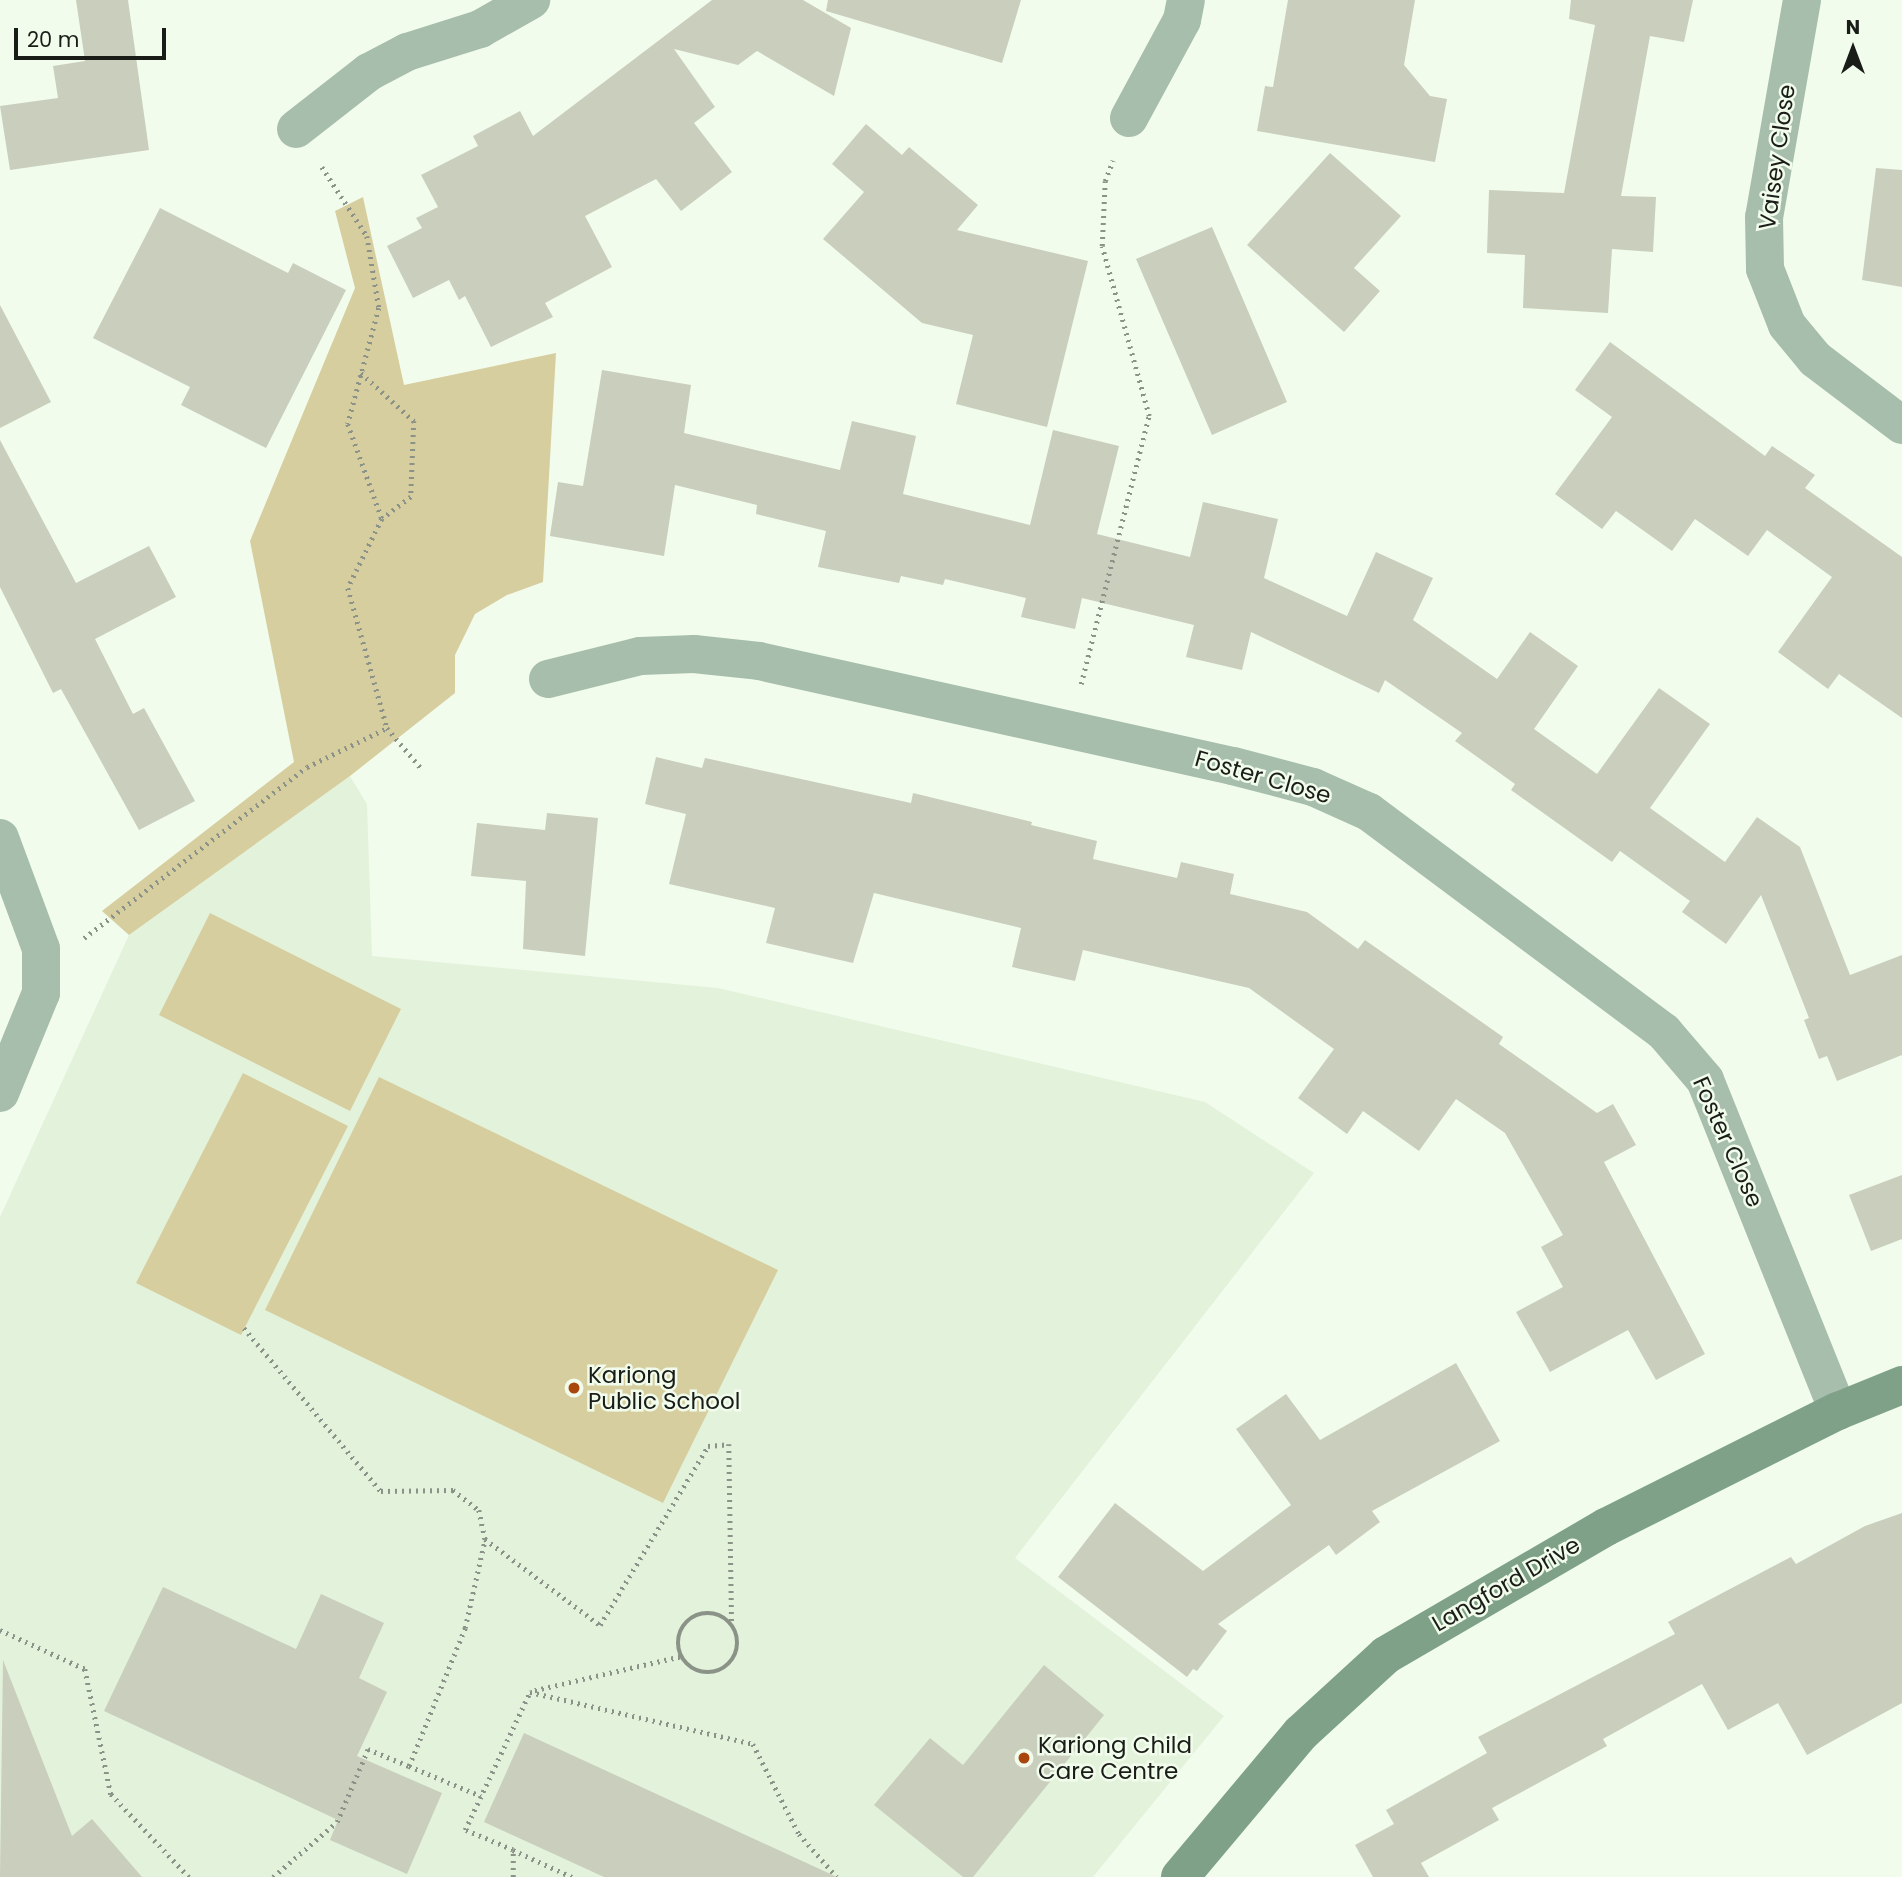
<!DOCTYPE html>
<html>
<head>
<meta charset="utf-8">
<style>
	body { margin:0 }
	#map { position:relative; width:1902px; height:1877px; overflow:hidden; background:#f2fcec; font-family:Poppins,sans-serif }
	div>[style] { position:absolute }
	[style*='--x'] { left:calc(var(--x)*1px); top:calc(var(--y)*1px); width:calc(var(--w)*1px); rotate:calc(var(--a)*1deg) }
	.built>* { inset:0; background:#e3f2db }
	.green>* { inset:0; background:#d7ce9f }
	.building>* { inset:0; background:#cacebc }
	.path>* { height:4.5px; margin-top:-2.25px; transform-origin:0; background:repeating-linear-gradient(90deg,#8b9287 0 2px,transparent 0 7px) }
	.path>.ring { margin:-2.25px; padding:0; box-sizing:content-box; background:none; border:4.5px solid #8b9287; border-radius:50% }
	.street>* { height:38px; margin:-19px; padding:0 19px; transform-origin:19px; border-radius:19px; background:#a7bead }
	.secondary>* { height:38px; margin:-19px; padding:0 19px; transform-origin:19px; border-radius:19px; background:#7fa188 }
	.dots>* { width:19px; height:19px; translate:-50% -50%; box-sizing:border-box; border:4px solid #f2fcec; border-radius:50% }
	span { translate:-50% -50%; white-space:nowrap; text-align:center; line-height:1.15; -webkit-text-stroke:5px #f2fcec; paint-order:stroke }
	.street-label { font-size:23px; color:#191c17 }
	.poi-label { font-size:23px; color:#191c17 }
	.left { translate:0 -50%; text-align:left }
	.north { position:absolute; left:1818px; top:14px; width:70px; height:70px; -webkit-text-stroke:5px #f2fcec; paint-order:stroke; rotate:0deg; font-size:19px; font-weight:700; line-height:28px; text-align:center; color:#191c17 }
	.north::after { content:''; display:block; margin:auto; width:24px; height:32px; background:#191c17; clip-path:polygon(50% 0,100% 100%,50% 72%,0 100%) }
	.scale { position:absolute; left:14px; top:28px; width:152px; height:32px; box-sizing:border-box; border:4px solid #191c17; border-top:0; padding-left:9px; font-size:21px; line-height:24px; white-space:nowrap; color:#191c17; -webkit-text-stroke:5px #f2fcec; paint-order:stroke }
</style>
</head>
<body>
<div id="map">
	<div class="built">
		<i style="clip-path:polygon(350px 776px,367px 804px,372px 956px,718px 988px,1205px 1102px,1314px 1173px,1015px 1558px,1224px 1716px,1093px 1877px,0 1877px,0 1217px,129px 935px)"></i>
	</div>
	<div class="green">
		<i style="clip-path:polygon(363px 197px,404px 385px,556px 353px,543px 582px,507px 595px,475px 614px,455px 655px,455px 693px,350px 776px,129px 935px,102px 911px,294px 762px,250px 541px,355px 288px,335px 211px)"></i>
		<i style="clip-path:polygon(210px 913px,401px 1009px,350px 1111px,159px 1015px)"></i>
		<i style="clip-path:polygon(243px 1073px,348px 1126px,241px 1335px,136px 1283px)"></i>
		<i style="clip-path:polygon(379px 1077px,778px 1270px,663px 1503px,265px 1310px)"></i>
	</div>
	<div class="building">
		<i style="clip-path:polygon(76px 0,128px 0,149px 150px,10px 170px,0 106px,58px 98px,53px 66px,85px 61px)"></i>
		<i style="clip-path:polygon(712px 0,803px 0,851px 28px,834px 96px,757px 51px,738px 65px,674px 49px,715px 107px,694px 123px,732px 172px,681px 211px,656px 179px,585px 216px,612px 267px,545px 303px,553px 317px,491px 347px,465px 296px,459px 300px,449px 280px,413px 298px,387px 246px,422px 228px,416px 218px,438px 207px,421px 175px,478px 146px,473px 136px,520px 111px,533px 136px)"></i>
		<i style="clip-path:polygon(828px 0,1021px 0,1002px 63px,826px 11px)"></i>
		<i style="clip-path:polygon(1288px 0,1415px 0,1404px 65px,1430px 96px,1447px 99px,1435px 162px,1257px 131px,1265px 86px,1273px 87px)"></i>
		<i style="clip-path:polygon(1571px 0,1693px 0,1684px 42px,1650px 36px,1621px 196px,1656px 197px,1653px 252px,1612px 249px,1608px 313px,1523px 308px,1525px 255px,1487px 253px,1489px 190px,1564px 193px,1595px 25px,1569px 19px)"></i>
		<i style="clip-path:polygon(866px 124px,902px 155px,909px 147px,978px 205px,957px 230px,1088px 261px,1047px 427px,956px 404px,973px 335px,922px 323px,823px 239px,864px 192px,832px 164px)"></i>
		<i style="clip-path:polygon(1330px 153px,1401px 216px,1354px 268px,1380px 291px,1344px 332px,1247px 245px)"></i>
		<i style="clip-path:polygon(1876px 168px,1902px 170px,1902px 287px,1862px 280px)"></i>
		<i style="clip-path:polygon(160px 208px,288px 273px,293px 263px,346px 290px,266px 448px,181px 405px,190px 387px,93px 338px)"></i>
		<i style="clip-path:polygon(1212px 227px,1287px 402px,1212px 435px,1136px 259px)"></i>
		<i style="clip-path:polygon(0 305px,51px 402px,0 428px)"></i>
		<i style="clip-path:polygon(1610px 342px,1765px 456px,1772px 446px,1815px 475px,1805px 488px,1902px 557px,1902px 718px,1839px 674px,1828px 689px,1778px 652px,1832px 577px,1767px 530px,1748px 556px,1695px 519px,1672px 551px,1616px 511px,1602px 529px,1555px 494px,1612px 417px,1575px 390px)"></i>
		<i style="clip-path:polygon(602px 370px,691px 385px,684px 433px,840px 470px,852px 421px,916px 436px,903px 494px,1030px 525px,1053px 430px,1119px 446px,1097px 534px,1190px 557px,1203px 502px,1278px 519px,1264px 578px,1347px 616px,1376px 552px,1433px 578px,1413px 620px,1497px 679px,1530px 632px,1578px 666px,1534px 729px,1597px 774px,1659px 688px,1710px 724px,1650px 808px,1725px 862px,1757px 817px,1800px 847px,1850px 975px,1902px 955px,1902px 1055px,1837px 1081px,1827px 1056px,1819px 1059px,1804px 1020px,1809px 1018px,1761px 895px,1726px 944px,1682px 912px,1690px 901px,1620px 851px,1612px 862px,1511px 790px,1515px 784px,1455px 741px,1462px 733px,1385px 680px,1379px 693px,1251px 632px,1242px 670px,1186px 657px,1194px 625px,1082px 598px,1075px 629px,1021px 617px,1026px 598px,945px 579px,943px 585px,901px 576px,899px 583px,818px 567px,826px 531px,756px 514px,757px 505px,675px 485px,664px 556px,550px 536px,558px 482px,583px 486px)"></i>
		<i style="clip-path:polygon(0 440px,76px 583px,149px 546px,176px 597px,95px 639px,133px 714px,144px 708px,195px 801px,139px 830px,61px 689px,53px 693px,0 587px)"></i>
		<i style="clip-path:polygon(656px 757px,702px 768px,705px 758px,911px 803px,913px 793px,1032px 822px,1031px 825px,1097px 841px,1093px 859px,1177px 878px,1181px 862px,1234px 874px,1230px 894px,1307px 912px,1358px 949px,1365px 940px,1503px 1037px,1499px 1044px,1597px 1113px,1613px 1104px,1636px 1145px,1604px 1162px,1705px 1354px,1656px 1380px,1628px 1330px,1550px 1372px,1516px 1312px,1563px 1287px,1541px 1247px,1563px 1235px,1505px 1133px,1456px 1099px,1419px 1151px,1363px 1111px,1347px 1134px,1298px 1098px,1334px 1049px,1249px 988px,1083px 950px,1075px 981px,1012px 967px,1021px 928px,874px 893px,853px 963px,766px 943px,775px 908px,669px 884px,686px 814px,645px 804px)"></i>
		<i style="clip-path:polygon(547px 813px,598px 818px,585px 956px,523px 949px,526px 881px,471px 876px,477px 823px,545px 830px)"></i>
		<i style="clip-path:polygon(1902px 1175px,1902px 1239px,1871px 1251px,1849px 1195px)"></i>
		<i style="clip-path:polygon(1456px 1363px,1500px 1441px,1372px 1511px,1380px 1522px,1336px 1555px,1329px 1545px,1218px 1624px,1227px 1631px,1197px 1671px,1193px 1669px,1187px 1677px,1058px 1577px,1115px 1503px,1203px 1571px,1291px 1505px,1236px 1429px,1286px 1394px,1320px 1440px)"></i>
		<i style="clip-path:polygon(1902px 1513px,1902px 1703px,1807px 1755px,1778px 1703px,1728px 1730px,1702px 1684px,1603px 1739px,1607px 1746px,1492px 1808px,1499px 1820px,1421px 1863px,1429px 1877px,1373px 1877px,1355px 1845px,1394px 1824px,1386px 1810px,1487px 1753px,1478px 1737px,1675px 1634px,1668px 1622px,1709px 1600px,1791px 1557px,1796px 1564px,1865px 1526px)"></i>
		<i style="clip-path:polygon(163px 1587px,296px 1649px,321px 1594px,384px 1623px,359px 1678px,387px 1692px,357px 1756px,442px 1793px,407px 1874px,330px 1840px,338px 1820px,104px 1711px)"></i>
		<i style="clip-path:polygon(3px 1660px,72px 1836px,92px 1819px,142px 1877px,0 1877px)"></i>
		<i style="clip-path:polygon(1044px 1665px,1104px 1715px,973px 1877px,963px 1877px,874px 1805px,930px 1738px,963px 1765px)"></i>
		<i style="clip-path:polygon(524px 1733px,837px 1877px,604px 1877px,484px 1822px)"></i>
	</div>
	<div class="path">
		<i style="--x:322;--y:167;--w:82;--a:56.9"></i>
		<i style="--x:367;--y:236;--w:73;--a:80.5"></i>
		<i style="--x:379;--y:308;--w:120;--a:105"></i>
		<i style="--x:348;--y:424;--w:101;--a:70.3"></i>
		<i style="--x:382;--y:519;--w:77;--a:116.2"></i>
		<i style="--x:348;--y:588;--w:145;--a:74.4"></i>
		<i style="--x:387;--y:728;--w:52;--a:49.6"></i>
		<i style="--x:361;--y:373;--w:72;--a:42.2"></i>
		<i style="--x:414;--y:421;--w:76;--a:92.3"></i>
		<i style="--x:411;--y:497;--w:36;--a:143"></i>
		<i style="--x:1081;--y:684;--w:276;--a:-75.8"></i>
		<i style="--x:1149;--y:416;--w:176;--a:-105.5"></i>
		<i style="--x:1102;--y:246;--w:65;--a:-87.4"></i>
		<i style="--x:1105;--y:181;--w:22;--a:-69"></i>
		<i style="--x:84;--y:938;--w:281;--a:-37.5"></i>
		<i style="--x:307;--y:767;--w:89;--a:-26"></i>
		<i style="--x:244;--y:1328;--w:213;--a:50"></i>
		<i style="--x:381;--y:1491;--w:72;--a:-0.8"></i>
		<i style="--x:453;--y:1490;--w:33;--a:38"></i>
		<i style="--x:479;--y:1510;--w:30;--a:78"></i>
		<i style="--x:485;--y:1539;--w:144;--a:36.8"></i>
		<i style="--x:600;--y:1625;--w:209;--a:-58.9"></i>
		<i style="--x:708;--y:1446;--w:21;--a:-5"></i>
		<i style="--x:729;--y:1444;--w:181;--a:89.1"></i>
		<i class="ring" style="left:678px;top:1613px;width:55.5px;height:55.5px"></i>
		<i style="--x:0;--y:1630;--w:94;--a:24.6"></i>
		<i style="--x:85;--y:1669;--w:128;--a:78.3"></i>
		<i style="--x:111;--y:1794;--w:114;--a:46.8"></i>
		<i style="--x:680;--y:1657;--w:154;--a:166.9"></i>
		<i style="--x:530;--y:1692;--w:229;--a:13.1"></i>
		<i style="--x:753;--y:1744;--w:101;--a:62.9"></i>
		<i style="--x:799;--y:1834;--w:57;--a:48.5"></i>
		<i style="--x:409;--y:1766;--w:78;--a:22.6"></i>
		<i style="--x:513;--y:1850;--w:65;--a:24.6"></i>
		<i style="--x:273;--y:1877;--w:84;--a:-40.7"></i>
		<i style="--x:337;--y:1822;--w:79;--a:-67"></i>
		<i style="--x:368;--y:1749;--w:44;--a:22.5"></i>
		<i style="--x:409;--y:1766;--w:149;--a:-67.9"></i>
		<i style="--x:465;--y:1628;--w:91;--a:-77.3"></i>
		<i style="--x:513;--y:1877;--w:27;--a:-90"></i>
		<i style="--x:513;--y:1850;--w:52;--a:-157.4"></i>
		<i style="--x:465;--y:1830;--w:153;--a:-64.8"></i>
	</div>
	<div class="street">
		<i style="--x:1802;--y:0;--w:220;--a:99.9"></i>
		<i style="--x:1764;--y:217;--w:52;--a:88.9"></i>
		<i style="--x:1765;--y:269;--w:60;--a:68.6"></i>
		<i style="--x:1787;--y:325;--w:44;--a:50.5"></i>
		<i style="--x:1815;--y:359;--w:109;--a:37.2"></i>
		<i style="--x:1129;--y:118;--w:111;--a:-61.6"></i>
		<i style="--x:1182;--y:20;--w:20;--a:-79"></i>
		<i style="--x:296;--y:129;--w:93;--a:-38"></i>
		<i style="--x:369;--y:72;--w:43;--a:-27.8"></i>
		<i style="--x:407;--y:52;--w:77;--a:-17.5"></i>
		<i style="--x:480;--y:29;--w:59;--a:-29.6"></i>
		<i style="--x:548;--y:679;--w:95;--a:-14"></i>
		<i style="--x:640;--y:656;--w:54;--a:-2.1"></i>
		<i style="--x:694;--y:654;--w:65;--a:6.1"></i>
		<i style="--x:759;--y:661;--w:485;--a:12.5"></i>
		<i style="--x:1233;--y:766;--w:83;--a:14.7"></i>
		<i style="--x:1313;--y:787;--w:61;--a:24.1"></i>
		<i style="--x:1369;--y:812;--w:368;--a:36.7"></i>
		<i style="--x:1664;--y:1032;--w:63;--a:49.5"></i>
		<i style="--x:1705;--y:1080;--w:357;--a:68.1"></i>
		<i style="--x:0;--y:838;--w:118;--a:69.7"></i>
		<i style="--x:41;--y:949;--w:44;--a:90"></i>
		<i style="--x:41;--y:993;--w:108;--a:112.3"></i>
	</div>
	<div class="secondary">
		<i style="--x:1180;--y:1877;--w:188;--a:-50"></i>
		<i style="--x:1301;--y:1733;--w:115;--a:-42.5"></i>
		<i style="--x:1386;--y:1655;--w:255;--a:-30.2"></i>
		<i style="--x:1606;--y:1527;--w:259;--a:-26.6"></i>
		<i style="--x:1838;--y:1411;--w:69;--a:-22.1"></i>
	</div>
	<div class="dots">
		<i style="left:574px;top:1388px;background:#a9460e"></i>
		<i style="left:1024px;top:1758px;background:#a9460e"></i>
	</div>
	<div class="street-label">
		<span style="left:1777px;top:157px;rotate:-82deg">Vaisey Close</span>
		<span style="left:1263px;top:777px;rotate:16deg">Foster Close</span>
		<span style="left:1728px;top:1142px;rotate:66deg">Foster Close</span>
		<span style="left:1506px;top:1584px;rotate:-30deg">Langford Drive</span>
	</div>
	<div class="poi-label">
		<span class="left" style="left:588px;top:1388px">Kariong<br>Public School</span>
		<span class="left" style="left:1038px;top:1758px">Kariong Child<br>Care Centre</span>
	</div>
	<div class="north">N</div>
	<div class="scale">20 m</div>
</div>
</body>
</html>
